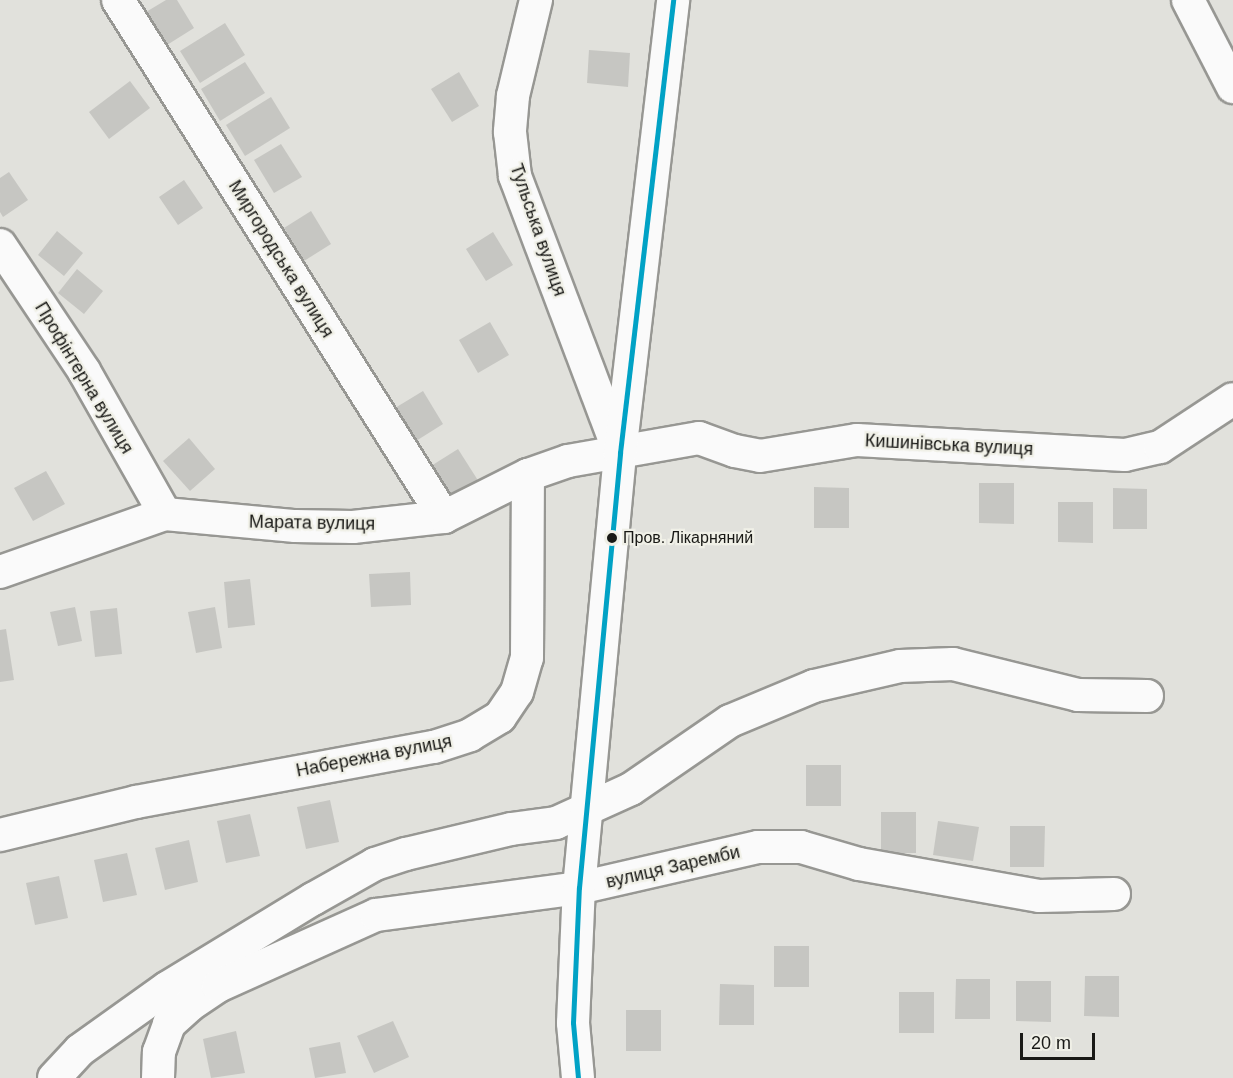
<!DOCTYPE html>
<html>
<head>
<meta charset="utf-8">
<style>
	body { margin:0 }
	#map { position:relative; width:1233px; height:1078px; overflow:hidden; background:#e1e1dc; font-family:Helvetica,sans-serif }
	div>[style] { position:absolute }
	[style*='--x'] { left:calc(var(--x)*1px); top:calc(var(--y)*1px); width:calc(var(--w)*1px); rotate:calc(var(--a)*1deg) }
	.building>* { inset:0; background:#c6c6c2 }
	.roads { filter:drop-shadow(2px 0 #979793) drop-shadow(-2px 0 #979793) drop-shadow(0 2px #979793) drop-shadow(0 -2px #979793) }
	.minor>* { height:32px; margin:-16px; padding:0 16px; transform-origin:16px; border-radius:16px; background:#fafafa }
	.bus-1>* { height:4.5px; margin:-2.25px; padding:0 2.25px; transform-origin:2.25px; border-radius:2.25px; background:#01a2c5 }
	.dots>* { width:16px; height:16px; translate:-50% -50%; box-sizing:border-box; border:3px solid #f0f0e7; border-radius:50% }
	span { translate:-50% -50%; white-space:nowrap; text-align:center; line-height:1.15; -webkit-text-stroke:4.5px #f0f0e7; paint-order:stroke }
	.bus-label { font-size:16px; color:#191916 }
	.left { translate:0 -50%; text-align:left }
	.street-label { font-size:18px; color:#191916 }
	.scale { position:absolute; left:1020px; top:1033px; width:75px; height:27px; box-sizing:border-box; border:3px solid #191916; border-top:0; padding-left:8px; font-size:18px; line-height:21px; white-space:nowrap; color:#191916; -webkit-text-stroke:4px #f0f0e7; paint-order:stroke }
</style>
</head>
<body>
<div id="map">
	<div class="building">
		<i style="clip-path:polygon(166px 0,177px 0,194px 28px,167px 45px,146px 12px)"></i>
		<i style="clip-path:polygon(225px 23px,245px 55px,200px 83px,180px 51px)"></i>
		<i style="clip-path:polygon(589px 50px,630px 53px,628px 87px,587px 83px)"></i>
		<i style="clip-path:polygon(245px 62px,265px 93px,220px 121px,201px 89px)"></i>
		<i style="clip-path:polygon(459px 72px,479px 106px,452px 122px,431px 89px)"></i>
		<i style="clip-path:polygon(130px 81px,150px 108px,109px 139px,89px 112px)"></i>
		<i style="clip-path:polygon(271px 97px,290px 128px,245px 156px,226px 125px)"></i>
		<i style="clip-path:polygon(281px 144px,302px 177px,274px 193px,254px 160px)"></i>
		<i style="clip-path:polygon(9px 172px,28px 200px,3px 217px,0 212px,0 178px)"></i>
		<i style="clip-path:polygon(184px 180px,203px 208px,178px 225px,159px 197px)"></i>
		<i style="clip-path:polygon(311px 211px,331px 244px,304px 261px,284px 228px)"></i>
		<i style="clip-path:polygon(57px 231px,83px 253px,64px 276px,38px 255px)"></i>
		<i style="clip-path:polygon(493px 232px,513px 265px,486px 281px,466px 249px)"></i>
		<i style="clip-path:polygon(77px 269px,103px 291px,84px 314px,58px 293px)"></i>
		<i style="clip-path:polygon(490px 322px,509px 355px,478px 373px,459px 340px)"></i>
		<i style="clip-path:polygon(423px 391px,443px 424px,416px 441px,395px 408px)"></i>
		<i style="clip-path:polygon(189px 438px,215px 469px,190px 491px,163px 461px)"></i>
		<i style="clip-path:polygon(458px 449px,479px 482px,452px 499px,431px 466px)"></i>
		<i style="clip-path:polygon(46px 471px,65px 504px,33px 521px,14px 488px)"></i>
		<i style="clip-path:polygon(979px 483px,1014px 483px,1014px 524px,979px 523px)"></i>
		<i style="clip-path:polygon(814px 487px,849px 488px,849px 528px,814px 528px)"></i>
		<i style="clip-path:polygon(1113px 488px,1147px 489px,1147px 529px,1113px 529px)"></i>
		<i style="clip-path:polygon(1058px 502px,1093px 502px,1093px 543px,1058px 542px)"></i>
		<i style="clip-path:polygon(410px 572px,411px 605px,371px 607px,369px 574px)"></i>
		<i style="clip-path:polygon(250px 579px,255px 625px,228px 628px,224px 582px)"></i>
		<i style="clip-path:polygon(75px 607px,82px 641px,58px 646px,50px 612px)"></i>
		<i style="clip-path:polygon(215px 607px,222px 648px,196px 653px,188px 612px)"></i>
		<i style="clip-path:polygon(117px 608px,122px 654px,95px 657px,90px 611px)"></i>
		<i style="clip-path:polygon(6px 629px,14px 680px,0 682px,0 630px)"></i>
		<i style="clip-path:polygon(806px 765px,841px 765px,841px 806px,806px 806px)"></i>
		<i style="clip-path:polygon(330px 800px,339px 842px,306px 849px,297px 807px)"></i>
		<i style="clip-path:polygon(881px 812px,916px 812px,916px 853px,881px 853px)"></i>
		<i style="clip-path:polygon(250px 814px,260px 856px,226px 863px,217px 821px)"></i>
		<i style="clip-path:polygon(938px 821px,979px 827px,973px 861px,933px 855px)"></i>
		<i style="clip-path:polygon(1010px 826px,1045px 826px,1044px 867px,1010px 867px)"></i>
		<i style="clip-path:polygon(189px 840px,198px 882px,165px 890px,155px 848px)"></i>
		<i style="clip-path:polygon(127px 853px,137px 895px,103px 902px,94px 860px)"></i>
		<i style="clip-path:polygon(59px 876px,68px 918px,35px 925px,26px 883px)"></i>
		<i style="clip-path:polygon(774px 946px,809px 946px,809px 987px,774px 987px)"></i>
		<i style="clip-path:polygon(1085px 976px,1119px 976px,1119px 1017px,1084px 1016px)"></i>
		<i style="clip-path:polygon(956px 979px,990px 979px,990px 1019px,955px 1019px)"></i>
		<i style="clip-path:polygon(1016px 981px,1051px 981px,1051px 1022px,1016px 1021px)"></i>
		<i style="clip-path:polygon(720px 984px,754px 985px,754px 1025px,719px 1025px)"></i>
		<i style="clip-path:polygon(899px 992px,934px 992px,934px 1033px,899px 1033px)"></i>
		<i style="clip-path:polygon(626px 1010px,661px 1010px,661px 1051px,626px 1051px)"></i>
		<i style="clip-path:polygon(393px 1021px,409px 1057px,374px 1073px,357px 1036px)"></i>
		<i style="clip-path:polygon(236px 1031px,245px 1073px,211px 1078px,203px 1039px)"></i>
		<i style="clip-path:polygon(340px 1042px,346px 1073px,315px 1078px,309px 1048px)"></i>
	</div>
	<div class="roads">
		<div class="minor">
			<i style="--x:118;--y:0;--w:611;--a:57.77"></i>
			<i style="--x:536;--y:0;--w:99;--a:103.5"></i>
			<i style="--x:513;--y:96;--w:36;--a:95"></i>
			<i style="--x:510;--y:132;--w:44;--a:83.5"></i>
			<i style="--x:515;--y:176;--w:292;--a:69.3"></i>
			<i style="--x:1188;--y:0;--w:98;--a:62.7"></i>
			<i style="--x:0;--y:245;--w:151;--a:56.3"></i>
			<i style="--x:84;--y:371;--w:164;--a:60.5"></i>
			<i style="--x:0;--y:572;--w:175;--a:-19.4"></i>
			<i style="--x:165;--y:514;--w:131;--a:5.3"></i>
			<i style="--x:295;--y:526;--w:58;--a:1"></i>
			<i style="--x:353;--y:527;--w:92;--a:-6.3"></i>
			<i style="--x:444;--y:517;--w:94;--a:-26.6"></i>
			<i style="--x:528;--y:475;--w:42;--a:-19.3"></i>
			<i style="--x:568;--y:461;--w:133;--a:-10"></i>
			<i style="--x:699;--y:438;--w:38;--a:20"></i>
			<i style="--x:735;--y:451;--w:25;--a:11"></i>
			<i style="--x:760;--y:456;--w:98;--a:-9.4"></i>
			<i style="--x:857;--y:440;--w:268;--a:3.2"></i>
			<i style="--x:1125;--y:455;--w:36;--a:-13"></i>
			<i style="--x:1160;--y:447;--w:87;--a:-33.3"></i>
			<i style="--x:0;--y:835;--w:140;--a:-13.6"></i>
			<i style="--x:136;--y:802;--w:303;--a:-10.5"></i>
			<i style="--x:434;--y:747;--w:38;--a:-18"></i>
			<i style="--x:470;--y:735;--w:35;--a:-31"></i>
			<i style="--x:500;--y:717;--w:30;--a:-56"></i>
			<i style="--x:517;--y:692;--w:35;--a:-74"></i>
			<i style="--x:527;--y:658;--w:183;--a:-89.7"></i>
			<i style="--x:54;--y:1078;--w:38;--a:-47"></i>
			<i style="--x:80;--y:1050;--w:107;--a:-35.5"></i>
			<i style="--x:167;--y:988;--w:171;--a:-31.4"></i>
			<i style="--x:313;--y:899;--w:71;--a:-29.4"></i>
			<i style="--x:375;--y:864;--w:33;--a:-18"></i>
			<i style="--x:406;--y:854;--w:108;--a:-13.4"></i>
			<i style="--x:511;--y:829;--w:45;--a:-7.6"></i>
			<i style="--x:556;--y:823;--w:82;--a:-24.4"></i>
			<i style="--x:631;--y:789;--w:120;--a:-34.5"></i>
			<i style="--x:730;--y:721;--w:91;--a:-22.6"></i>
			<i style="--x:814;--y:686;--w:88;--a:-13.1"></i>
			<i style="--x:900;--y:666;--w:53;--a:-2.2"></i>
			<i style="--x:953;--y:664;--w:129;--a:13.9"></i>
			<i style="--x:1078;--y:695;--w:69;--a:0.8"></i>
			<i style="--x:158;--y:1078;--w:26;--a:-88"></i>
			<i style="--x:159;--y:1052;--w:30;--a:-70"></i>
			<i style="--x:169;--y:1024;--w:28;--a:-42"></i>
			<i style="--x:190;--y:1005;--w:34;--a:-34"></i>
			<i style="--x:218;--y:986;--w:173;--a:-24.2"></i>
			<i style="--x:376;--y:915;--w:205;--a:-7.6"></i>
			<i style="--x:579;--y:888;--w:184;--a:-12.9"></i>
			<i style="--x:758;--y:847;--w:43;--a:0"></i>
			<i style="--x:801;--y:847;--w:60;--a:16.3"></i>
			<i style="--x:859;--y:864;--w:183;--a:10.1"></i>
			<i style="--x:1039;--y:896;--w:75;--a:-1.5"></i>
			<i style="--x:578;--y:1078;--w:55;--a:-95.2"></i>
			<i style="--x:573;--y:1023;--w:135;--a:-87.5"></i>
			<i style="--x:579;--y:888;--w:437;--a:-84.6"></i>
			<i style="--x:620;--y:453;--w:456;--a:-83.3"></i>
		</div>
	</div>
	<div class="bus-1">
		<i style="--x:578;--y:1078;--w:55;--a:-95.2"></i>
		<i style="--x:573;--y:1023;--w:135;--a:-87.5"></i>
		<i style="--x:579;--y:888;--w:437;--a:-84.6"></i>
		<i style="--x:620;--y:453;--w:456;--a:-83.3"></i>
	</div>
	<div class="dots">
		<i style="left:612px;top:538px;background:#191916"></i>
	</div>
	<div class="bus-label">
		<span class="left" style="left:623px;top:538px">Пров. Лікарняний</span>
	</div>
	<div class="street-label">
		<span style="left:538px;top:230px;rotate:71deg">Тульська вулиця</span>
		<span style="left:281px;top:259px;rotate:58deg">Миргородська вулиця</span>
		<span style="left:84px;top:378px;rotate:59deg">Профінтерна вулиця</span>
		<span style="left:949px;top:445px;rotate:3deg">Кишинівська вулиця</span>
		<span style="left:312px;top:523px;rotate:1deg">Марата вулиця</span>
		<span style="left:374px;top:756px;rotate:-11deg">Набережна вулиця</span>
		<span style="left:673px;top:867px;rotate:-13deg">вулиця Заремби</span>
	</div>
	<div class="scale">20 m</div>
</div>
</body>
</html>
